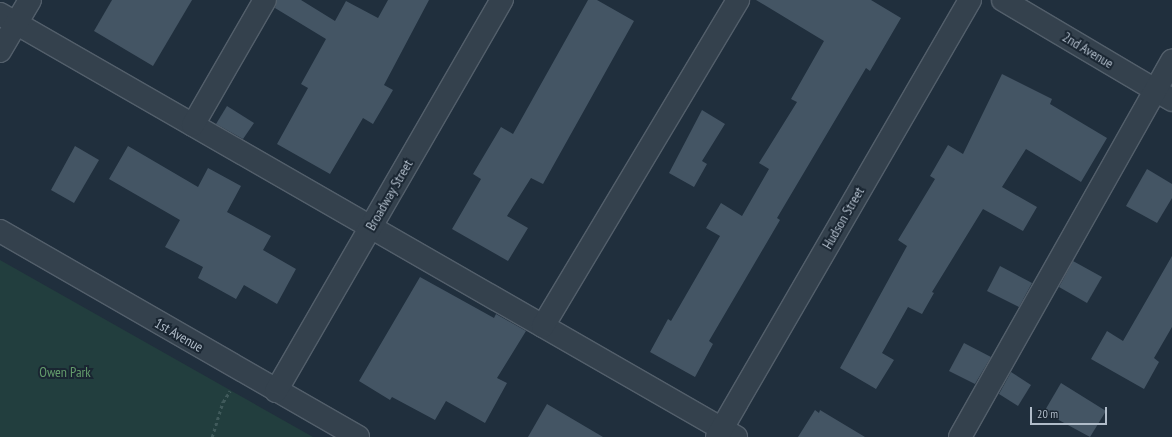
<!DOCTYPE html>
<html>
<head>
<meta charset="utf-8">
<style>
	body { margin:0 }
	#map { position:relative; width:1172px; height:437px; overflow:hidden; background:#202f3d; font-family:"PT Sans Narrow",sans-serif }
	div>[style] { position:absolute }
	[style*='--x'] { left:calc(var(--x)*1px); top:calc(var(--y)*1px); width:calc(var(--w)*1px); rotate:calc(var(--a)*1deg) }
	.green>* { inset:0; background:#223e3e }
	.building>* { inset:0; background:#445564 }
	.path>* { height:2.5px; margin-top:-1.25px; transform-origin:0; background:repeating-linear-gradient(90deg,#405a5b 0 3px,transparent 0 6px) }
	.roads { filter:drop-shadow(1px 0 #535f6b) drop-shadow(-1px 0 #535f6b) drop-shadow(0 1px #535f6b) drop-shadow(0 -1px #535f6b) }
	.minor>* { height:22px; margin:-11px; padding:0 11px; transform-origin:11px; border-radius:11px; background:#34414d }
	span { translate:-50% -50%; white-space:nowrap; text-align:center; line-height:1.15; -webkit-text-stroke:4px #1a2632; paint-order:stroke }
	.street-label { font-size:14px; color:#b0bcc9 }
	.park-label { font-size:14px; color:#649c6c }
	.scale { position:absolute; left:1030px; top:407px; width:77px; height:18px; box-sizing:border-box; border:2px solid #b0bcc9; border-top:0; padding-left:5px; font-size:12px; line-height:14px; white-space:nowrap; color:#b0bcc9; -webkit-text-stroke:3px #1a2632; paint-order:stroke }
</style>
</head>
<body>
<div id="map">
	<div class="green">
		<i style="clip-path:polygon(0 260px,313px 437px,0 437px)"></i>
	</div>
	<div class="building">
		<i style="clip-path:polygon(112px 0,192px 0,153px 66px,94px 31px)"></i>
		<i style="clip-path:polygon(277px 0,301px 0,335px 21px,346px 1px,378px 18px,388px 0,429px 0,384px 85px,393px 90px,373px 124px,363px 118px,330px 174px,277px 144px,308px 88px,301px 84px,326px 39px,275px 8px)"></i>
		<i style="clip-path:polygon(588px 0,597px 0,634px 21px,543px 184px,531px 178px,507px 216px,528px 228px,508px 261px,452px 229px,481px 179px,473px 174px,501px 127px,513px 134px)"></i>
		<i style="clip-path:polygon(756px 0,871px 0,901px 18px,870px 71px,866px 68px,777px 218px,780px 220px,709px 341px,713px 344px,695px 377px,650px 352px,668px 319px,671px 321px,720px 236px,706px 228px,721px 203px,742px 216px,769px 169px,759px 163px,797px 102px,791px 99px,824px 41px)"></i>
		<i style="clip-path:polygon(1002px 74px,1052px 99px,1050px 104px,1107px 138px,1081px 182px,1026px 149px,1002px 187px,1037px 207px,1023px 231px,983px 209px,932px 292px,934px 293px,922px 314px,908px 307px,882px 353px,894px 360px,876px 389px,840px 368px,907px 246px,898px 240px,935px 179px,930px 176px,948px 145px,963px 154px)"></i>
		<i style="clip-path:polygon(227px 106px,254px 123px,243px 139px,216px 124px)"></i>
		<i style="clip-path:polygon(702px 110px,725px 124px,702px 161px,707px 164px,694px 187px,669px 173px)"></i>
		<i style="clip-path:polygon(75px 146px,99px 160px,74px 203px,51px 190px)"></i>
		<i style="clip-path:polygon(128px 146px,198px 187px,208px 168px,241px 186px,227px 212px,271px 236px,263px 250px,296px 269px,277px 304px,244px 285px,236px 299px,198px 278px,203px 267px,165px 247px,180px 220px,109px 179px)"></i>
		<i style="clip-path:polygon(1147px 169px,1172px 184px,1172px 198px,1157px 223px,1126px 206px)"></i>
		<i style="clip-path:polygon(1172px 256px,1172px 327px,1154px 358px,1159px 362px,1144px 389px,1091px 359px,1107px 331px,1123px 341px)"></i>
		<i style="clip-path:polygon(1073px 261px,1102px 277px,1087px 303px,1059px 287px)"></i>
		<i style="clip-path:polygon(1000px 266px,1032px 283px,1019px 307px,987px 291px)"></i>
		<i style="clip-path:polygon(420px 277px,494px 318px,496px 314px,526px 331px,497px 378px,507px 383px,485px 423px,446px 401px,435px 420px,392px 397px,390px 400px,359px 381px)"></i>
		<i style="clip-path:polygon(964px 343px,991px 357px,975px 384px,949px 371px)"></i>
		<i style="clip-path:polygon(1011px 372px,1031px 385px,1018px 406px,999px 394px)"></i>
		<i style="clip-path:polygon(1061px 383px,1106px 411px,1090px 437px,1044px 412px)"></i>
		<i style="clip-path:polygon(547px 404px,603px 437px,528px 437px)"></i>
		<i style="clip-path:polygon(815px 410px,819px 413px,820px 410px,865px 437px,798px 437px)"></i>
	</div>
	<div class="path">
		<i style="--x:212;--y:437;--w:37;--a:-73"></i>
		<i style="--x:223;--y:402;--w:13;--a:-58"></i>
	</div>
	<div class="roads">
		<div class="minor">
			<i style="--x:1003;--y:0;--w:196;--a:30.6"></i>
			<i style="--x:0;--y:14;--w:849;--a:29.89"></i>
			<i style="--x:0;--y:51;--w:59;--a:-59.5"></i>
			<i style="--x:193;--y:125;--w:144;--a:-60.1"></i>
			<i style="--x:0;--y:231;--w:413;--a:29.9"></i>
			<i style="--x:543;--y:326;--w:380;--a:-59.1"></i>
			<i style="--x:276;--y:391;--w:452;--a:-60"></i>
			<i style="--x:717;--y:437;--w:505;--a:-59.93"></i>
			<i style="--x:960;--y:437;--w:432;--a:-60.6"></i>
		</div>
	</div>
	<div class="street-label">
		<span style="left:1088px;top:50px;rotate:31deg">2nd Avenue</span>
		<span style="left:389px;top:195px;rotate:-60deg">Broadway Street</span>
		<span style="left:843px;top:218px;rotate:-60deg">Hudson Street</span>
		<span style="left:179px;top:335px;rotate:30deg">1st Avenue</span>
	</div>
	<div class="park-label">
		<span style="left:65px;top:372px">Owen Park</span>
	</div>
	<div class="scale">20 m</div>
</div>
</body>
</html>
